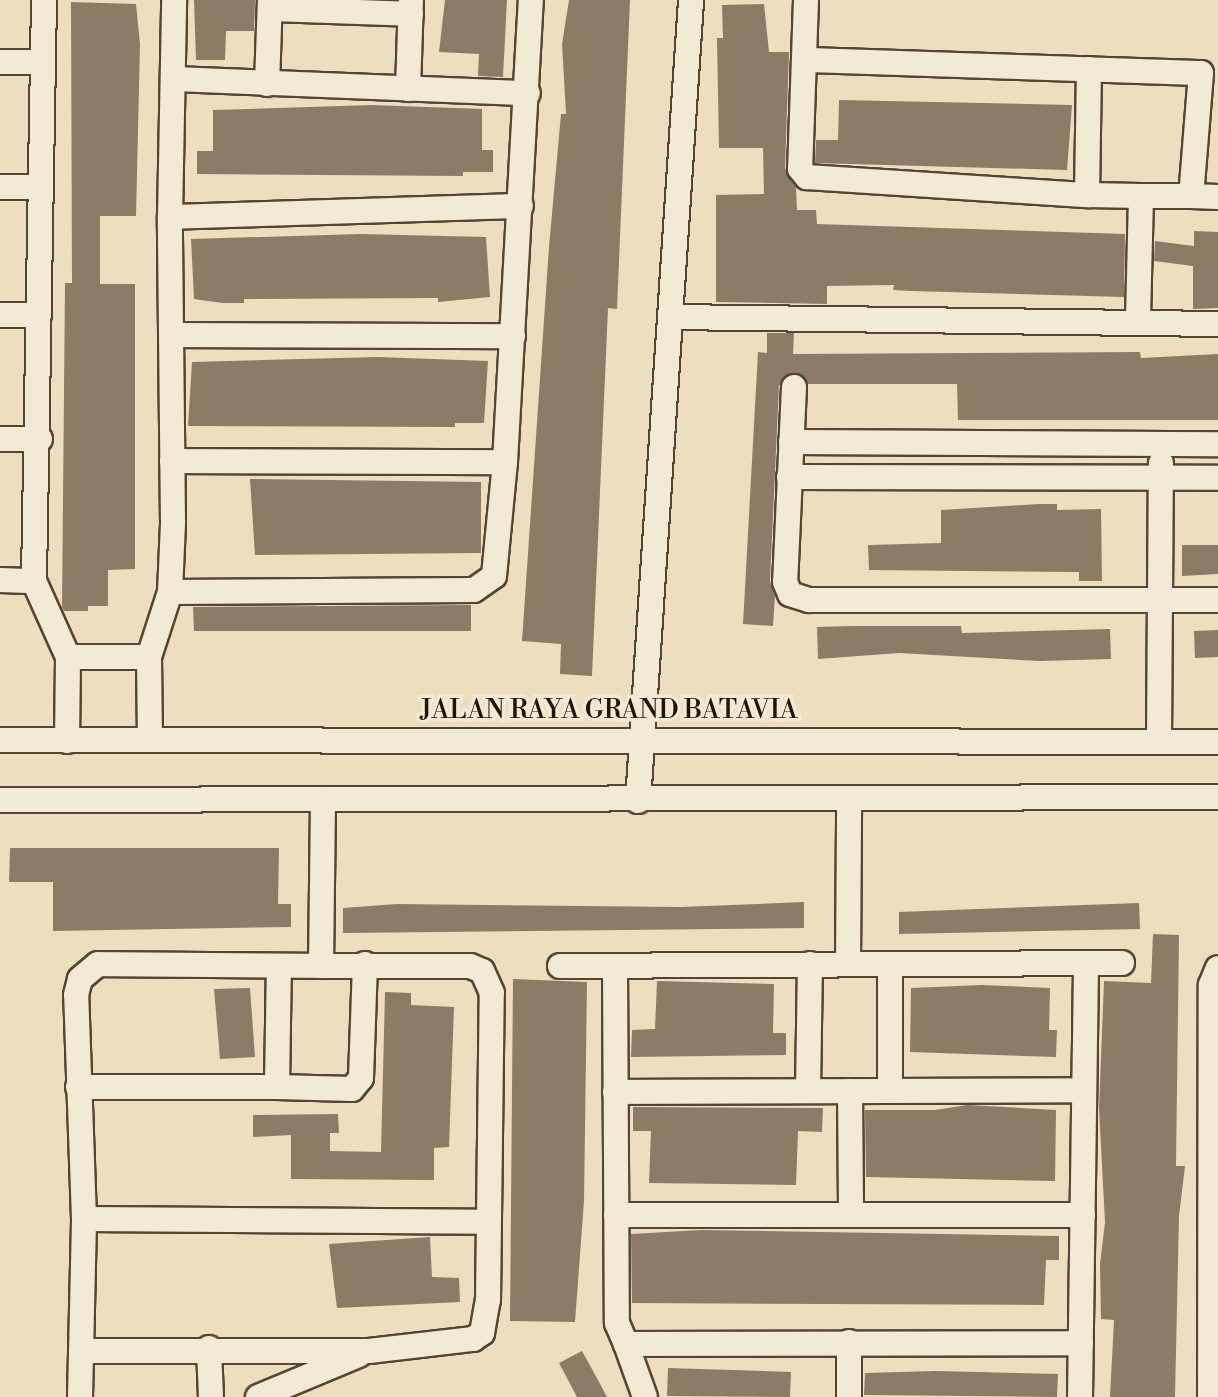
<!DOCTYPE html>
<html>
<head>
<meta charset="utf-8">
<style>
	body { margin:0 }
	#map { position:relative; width:1218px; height:1397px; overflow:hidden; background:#eddec0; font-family:"Libre Bodoni",serif }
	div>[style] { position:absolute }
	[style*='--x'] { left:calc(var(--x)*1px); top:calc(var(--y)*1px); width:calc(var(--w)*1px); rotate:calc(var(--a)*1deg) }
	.building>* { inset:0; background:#8d7c65 }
	.roads { filter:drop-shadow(2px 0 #564532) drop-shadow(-2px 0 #564532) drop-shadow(0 2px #564532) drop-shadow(0 -2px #564532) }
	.minor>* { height:24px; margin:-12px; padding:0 12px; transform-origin:12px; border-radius:12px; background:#f3ead6 }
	span { translate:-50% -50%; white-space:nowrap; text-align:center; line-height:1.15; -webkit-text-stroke:7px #f3ead6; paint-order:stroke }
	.street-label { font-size:26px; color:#241202 }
</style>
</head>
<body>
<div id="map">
	<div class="building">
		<i style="clip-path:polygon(194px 0,255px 0,254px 31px,226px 31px,225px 60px,196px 60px)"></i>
		<i style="clip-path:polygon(445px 0,507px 0,503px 77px,478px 76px,479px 54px,439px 52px)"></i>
		<i style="clip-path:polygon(569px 0,630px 0,617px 309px,608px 308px,592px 676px,560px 674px,561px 644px,522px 641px,549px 247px,561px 114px,566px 114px,562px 44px)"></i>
		<i style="clip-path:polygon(71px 2px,136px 4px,140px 44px,136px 216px,100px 216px,100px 284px,135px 284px,135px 569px,108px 570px,108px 606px,88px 606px,88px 611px,64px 611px,62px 607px,65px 283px,72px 283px)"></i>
		<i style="clip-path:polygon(764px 4px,769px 52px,789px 52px,785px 168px,796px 187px,797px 210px,816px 210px,817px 224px,1125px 234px,1124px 297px,911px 291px,893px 290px,894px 285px,827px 286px,827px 304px,716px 302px,716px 195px,764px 194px,763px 148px,719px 148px,717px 38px,723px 38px,722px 5px)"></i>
		<i style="clip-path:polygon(839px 100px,1072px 105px,1067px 170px,815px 163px,816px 140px,838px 140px)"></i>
		<i style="clip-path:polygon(372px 105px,482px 109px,482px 150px,493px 150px,493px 172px,463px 172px,463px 176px,197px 174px,197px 151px,213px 151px,213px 110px)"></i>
		<i style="clip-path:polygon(1194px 231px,1218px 232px,1218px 308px,1193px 309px,1193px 266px,1154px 261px,1155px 241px,1194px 246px)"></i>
		<i style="clip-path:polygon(360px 234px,486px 237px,490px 297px,438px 302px,438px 298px,244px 299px,244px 303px,222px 303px,194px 299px,191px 239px)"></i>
		<i style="clip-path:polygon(767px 333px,794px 333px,793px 354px,1140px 352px,1141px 358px,1218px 354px,1218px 420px,958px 420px,957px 384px,808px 384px,801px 374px,788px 374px,779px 386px,770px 581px,775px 596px,773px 626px,743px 624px,758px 352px,767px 353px)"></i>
		<i style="clip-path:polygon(378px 357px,488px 361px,484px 423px,455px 423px,455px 427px,188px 426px,192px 362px)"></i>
		<i style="clip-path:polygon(250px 479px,481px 482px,481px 553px,255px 555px)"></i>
		<i style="clip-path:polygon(1039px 504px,1057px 504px,1057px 510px,1101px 509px,1102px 581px,1079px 581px,1079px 572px,869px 570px,868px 545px,941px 543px,941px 510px)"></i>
		<i style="clip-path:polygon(1182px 545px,1218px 545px,1218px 574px,1182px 576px)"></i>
		<i style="clip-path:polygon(471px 605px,471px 631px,194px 631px,193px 607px)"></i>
		<i style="clip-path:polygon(853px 626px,961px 626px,962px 633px,1110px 629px,1111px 659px,1040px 661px,899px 653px,818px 659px,817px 627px)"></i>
		<i style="clip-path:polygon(1218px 630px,1218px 657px,1195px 658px,1194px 631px)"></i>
		<i style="clip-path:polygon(10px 848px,279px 848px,278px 904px,291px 904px,291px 927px,53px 931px,53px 882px,9px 882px)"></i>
		<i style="clip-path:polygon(804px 902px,804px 928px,343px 933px,343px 908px,397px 904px,681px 907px)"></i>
		<i style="clip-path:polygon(1139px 903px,1140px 929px,899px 934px,899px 912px)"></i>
		<i style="clip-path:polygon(1153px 934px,1179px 935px,1176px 1166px,1185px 1166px,1179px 1216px,1175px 1397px,1110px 1397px,1114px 1320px,1101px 1319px,1100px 1264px,1105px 1222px,1099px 1109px,1104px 981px,1151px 983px)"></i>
		<i style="clip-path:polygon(513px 979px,587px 982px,584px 1201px,575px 1322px,510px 1321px)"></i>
		<i style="clip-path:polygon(657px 981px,774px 984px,773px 1033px,786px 1033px,786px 1055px,631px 1057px,632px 1030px,655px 1029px)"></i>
		<i style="clip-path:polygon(982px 985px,1050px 988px,1049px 1030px,1057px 1030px,1056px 1057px,910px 1052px,911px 988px)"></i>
		<i style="clip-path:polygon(250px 988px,255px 1057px,220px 1059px,214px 989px)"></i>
		<i style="clip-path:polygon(385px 992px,411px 993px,411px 1005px,454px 1007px,449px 1147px,434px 1148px,434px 1180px,291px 1179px,291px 1135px,253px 1137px,253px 1115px,338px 1114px,339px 1133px,330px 1133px,330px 1151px,381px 1152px)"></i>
		<i style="clip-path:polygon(967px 1105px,1056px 1110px,1055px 1181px,866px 1177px,865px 1110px,935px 1110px)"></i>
		<i style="clip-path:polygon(633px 1107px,823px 1108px,822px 1132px,798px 1131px,796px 1185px,649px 1183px,651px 1131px,633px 1131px)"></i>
		<i style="clip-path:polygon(701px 1230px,1059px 1236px,1059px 1260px,1046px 1260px,1044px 1305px,632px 1303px,631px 1234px)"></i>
		<i style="clip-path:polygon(430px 1237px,432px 1277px,459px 1278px,460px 1302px,337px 1308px,329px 1244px)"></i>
		<i style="clip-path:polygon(582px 1351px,598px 1380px,607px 1397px,577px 1397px,559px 1363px)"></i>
		<i style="clip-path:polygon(668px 1368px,791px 1372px,790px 1397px,667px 1396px)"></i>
		<i style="clip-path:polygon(935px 1371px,1058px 1374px,1057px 1397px,864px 1395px,865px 1373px)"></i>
	</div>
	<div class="roads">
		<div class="minor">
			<i style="--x:44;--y:0;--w:581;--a:90.99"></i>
			<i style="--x:34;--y:581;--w:83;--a:65.9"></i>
			<i style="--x:68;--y:657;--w:81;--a:0"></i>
			<i style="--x:806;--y:0;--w:169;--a:92"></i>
			<i style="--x:800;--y:169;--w:11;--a:49"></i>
			<i style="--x:807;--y:177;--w:281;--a:3.7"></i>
			<i style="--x:1087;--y:195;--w:126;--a:-89.1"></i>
			<i style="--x:270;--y:9;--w:141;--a:2"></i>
			<i style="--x:806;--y:60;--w:395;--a:1.9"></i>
			<i style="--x:1201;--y:73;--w:123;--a:94.6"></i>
			<i style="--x:1191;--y:196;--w:50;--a:180"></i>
			<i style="--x:1141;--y:196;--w:127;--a:91.4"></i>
			<i style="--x:0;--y:62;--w:42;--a:0"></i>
			<i style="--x:174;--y:79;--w:354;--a:2.3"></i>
			<i style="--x:267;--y:84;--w:84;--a:-88"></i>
			<i style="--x:408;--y:89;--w:89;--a:-88.1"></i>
			<i style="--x:0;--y:187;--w:39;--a:0"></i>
			<i style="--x:1087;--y:195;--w:54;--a:1.1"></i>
			<i style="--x:1191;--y:196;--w:27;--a:2"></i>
			<i style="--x:170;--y:217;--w:351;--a:-1.8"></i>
			<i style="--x:0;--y:315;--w:39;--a:0"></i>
			<i style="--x:670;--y:317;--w:548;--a:0.73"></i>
			<i style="--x:172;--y:335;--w:341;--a:0.2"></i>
			<i style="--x:794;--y:387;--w:195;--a:92.6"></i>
			<i style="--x:785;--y:582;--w:13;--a:67"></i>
			<i style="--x:790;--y:594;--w:20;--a:18"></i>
			<i style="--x:809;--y:600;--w:409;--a:0"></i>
			<i style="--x:0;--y:439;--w:40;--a:0"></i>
			<i style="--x:791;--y:442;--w:427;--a:0.3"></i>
			<i style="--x:172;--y:461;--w:333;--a:0.2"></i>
			<i style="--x:789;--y:477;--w:429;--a:0.1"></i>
			<i style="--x:0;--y:580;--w:34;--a:2"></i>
			<i style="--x:170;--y:592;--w:304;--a:-0.4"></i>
			<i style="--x:474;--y:590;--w:24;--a:-35"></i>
			<i style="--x:494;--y:576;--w:115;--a:-84.5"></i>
			<i style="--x:505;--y:462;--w:463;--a:-86.8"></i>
			<i style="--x:1159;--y:739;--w:276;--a:-89.6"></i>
			<i style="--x:0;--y:740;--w:1218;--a:0.09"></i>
			<i style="--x:150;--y:740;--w:83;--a:-90.7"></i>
			<i style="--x:149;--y:657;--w:68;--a:-72.1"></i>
			<i style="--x:170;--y:592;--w:69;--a:-87.5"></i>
			<i style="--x:173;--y:523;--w:306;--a:-90.6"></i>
			<i style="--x:170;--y:217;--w:217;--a:-88.9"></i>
			<i style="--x:67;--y:741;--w:84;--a:-89.3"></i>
			<i style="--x:0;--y:800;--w:1218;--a:-0.14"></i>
			<i style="--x:638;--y:801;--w:803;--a:-86.21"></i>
			<i style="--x:848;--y:964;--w:163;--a:-89.6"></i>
			<i style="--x:890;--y:965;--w:125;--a:90"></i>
			<i style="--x:560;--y:966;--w:562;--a:-0.31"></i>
			<i style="--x:615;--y:966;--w:357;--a:89.7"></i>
			<i style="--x:617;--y:1323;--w:23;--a:67"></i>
			<i style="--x:626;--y:1344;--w:455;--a:-0.1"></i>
			<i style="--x:78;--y:1087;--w:199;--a:0"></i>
			<i style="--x:277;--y:1087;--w:121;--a:-89.1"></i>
			<i style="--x:277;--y:1087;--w:75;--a:1.5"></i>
			<i style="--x:352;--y:1089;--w:14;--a:-51"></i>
			<i style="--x:361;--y:1078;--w:114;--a:-88"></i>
			<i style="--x:808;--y:1090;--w:126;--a:-89.1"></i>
			<i style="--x:850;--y:1091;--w:123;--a:89.5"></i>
			<i style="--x:615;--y:1092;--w:469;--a:-0.2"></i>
			<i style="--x:616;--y:1215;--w:467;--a:0"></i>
			<i style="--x:84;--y:1219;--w:403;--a:0.4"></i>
			<i style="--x:849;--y:1342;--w:55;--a:90"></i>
			<i style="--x:626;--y:1344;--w:56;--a:70.3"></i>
			<i style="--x:209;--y:1348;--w:49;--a:87.7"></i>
			<i style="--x:82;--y:1351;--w:287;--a:0"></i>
			<i style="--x:369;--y:1351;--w:105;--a:-6.6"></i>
			<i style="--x:473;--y:1339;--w:11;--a:-34"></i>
			<i style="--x:482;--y:1333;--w:34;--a:-80"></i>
			<i style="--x:488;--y:1300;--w:307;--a:-89.3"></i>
			<i style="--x:492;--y:993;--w:24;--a:-114"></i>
			<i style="--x:482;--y:971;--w:13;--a:-157"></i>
			<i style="--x:470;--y:966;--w:149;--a:180"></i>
			<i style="--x:321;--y:966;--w:164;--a:-89.3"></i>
			<i style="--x:80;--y:1397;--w:178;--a:-88.7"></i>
			<i style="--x:84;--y:1219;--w:224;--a:-92"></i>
			<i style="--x:76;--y:995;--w:16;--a:-76"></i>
			<i style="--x:80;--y:979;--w:23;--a:-40"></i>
			<i style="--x:98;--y:964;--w:223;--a:0.5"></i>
			<i style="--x:258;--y:1397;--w:109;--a:-22.6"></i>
			<i style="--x:1080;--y:1397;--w:434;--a:-89.2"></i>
			<i style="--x:1210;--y:1397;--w:412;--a:-89.9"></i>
			<i style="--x:1211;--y:985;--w:18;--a:-68"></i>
		</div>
	</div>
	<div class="street-label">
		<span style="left:609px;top:711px">JALAN RAYA GRAND BATAVIA</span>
	</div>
</div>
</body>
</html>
